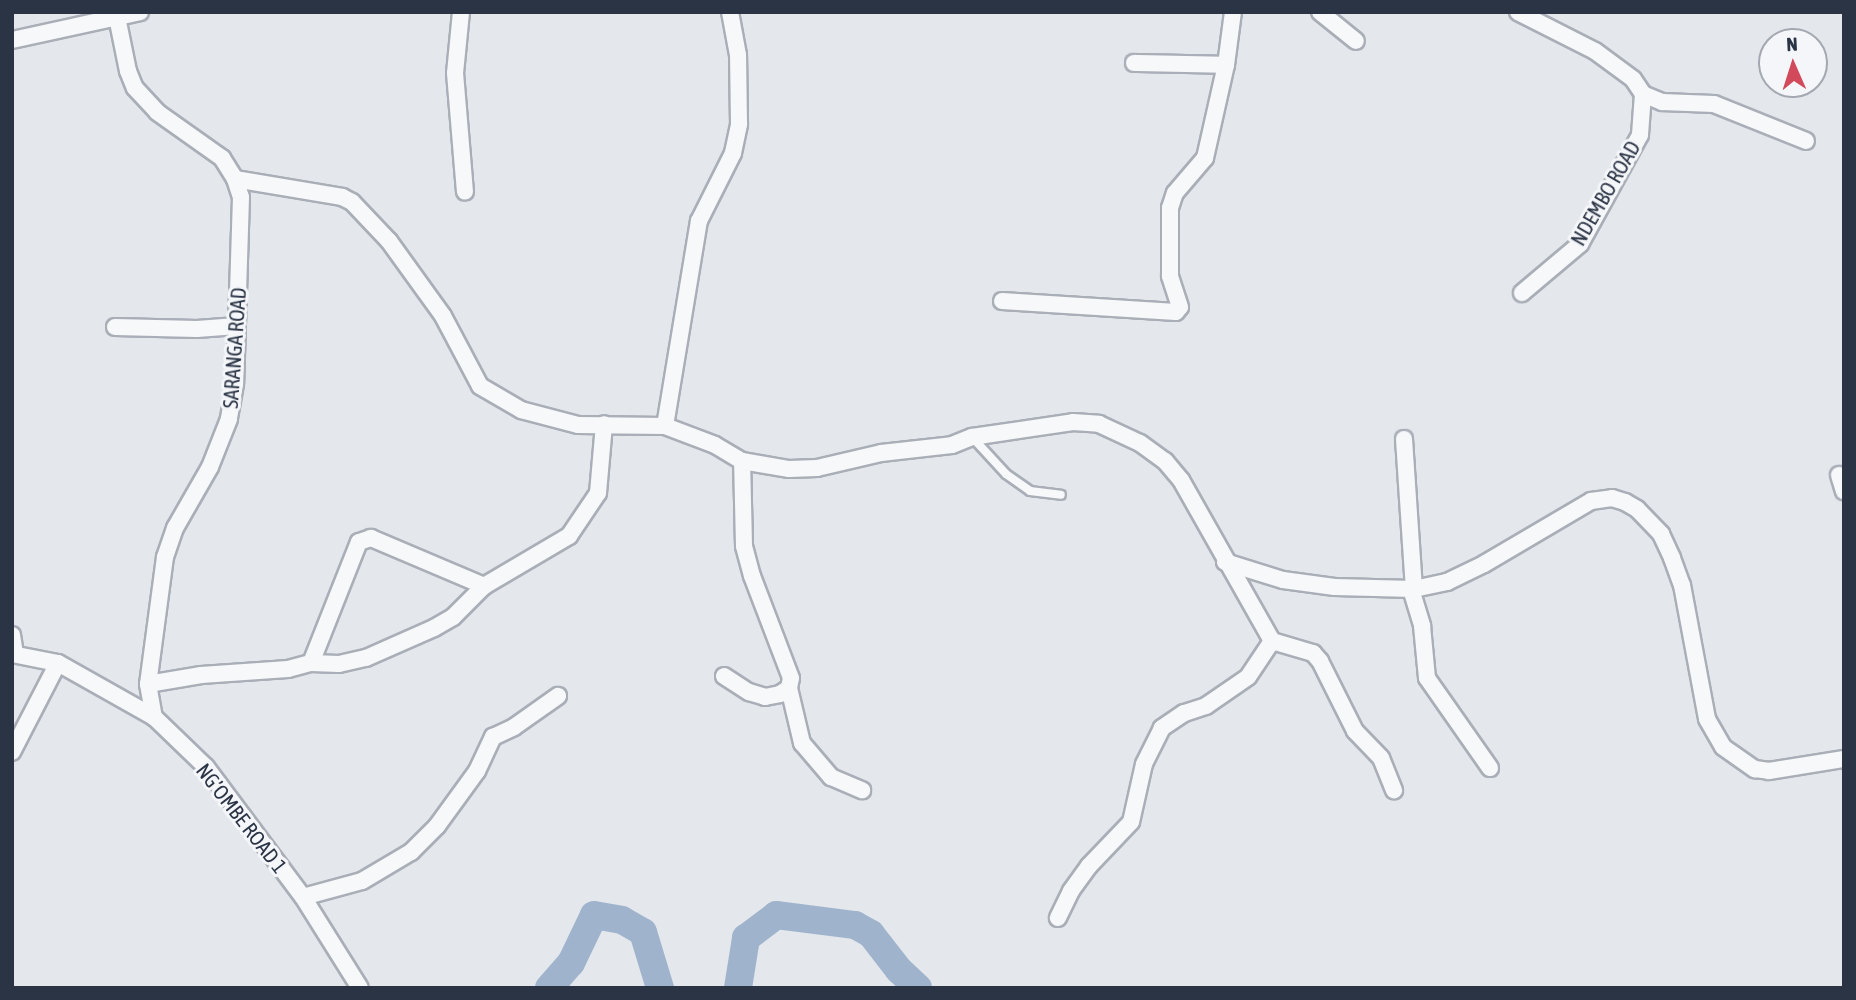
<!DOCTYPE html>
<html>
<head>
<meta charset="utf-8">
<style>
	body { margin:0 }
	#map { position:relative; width:1856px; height:1000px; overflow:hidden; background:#e4e7ec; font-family:"Asap Condensed",sans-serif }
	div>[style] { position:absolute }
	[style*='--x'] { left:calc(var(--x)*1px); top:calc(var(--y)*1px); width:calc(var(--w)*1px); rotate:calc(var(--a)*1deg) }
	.river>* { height:28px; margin:-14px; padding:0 14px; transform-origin:14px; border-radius:14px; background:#9fb4cc }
	.roads { filter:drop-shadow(2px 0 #a9aeb7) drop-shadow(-2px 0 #a9aeb7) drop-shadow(0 2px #a9aeb7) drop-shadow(0 -2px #a9aeb7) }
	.lane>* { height:8px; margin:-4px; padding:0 4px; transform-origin:4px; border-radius:4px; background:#f7f8fa }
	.street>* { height:16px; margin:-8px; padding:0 8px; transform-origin:8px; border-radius:8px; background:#f7f8fa }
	span { translate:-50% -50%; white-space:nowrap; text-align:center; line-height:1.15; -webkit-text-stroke:6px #f4f6f9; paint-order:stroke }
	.street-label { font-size:21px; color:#2b3445 }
	.frame { position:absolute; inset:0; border:14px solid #2b3445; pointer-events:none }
	.north { position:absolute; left:1758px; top:28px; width:70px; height:70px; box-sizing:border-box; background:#f4f6f9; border:2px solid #a4a8b1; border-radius:50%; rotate:357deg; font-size:19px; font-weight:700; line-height:28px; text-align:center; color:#2b3445 }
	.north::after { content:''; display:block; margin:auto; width:24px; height:32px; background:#d1495b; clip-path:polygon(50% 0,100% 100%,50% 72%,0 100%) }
</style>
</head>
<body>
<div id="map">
	<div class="river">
		<i style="--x:549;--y:988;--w:33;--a:-49"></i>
		<i style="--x:571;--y:963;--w:53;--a:-64.4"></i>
		<i style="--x:594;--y:915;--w:28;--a:10"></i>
		<i style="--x:622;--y:920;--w:24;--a:30"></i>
		<i style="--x:643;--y:932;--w:59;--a:73.1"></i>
		<i style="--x:738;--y:988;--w:51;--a:-80.9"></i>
		<i style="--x:746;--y:938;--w:38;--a:-37"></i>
		<i style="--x:776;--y:915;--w:80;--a:7.2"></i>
		<i style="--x:855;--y:925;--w:18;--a:29"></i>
		<i style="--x:871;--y:934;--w:46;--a:52.1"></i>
		<i style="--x:899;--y:970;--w:26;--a:43"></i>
	</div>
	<div class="roads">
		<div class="lane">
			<i style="--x:972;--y:437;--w:50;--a:47.4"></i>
			<i style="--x:1006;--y:474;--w:29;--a:35"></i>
			<i style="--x:1030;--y:491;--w:31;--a:7"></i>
		</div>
		<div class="street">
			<i style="--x:116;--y:12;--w:60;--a:78.5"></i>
			<i style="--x:128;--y:71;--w:18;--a:68"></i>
			<i style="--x:135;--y:88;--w:33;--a:47"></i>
			<i style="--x:157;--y:112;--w:80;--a:35.3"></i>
			<i style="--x:222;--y:158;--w:25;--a:58"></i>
			<i style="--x:235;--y:179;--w:19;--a:72"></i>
			<i style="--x:241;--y:197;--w:187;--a:91.8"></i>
			<i style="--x:235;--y:384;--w:36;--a:100"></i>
			<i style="--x:229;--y:419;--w:52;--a:111.6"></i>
			<i style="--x:210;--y:467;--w:70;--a:119.8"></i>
			<i style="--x:175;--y:528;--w:31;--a:109"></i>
			<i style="--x:165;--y:557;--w:128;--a:97.6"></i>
			<i style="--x:148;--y:684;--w:34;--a:80"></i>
			<i style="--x:461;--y:12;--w:61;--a:95.6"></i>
			<i style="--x:455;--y:73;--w:119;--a:85.2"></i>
			<i style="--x:1320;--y:12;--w:46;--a:38.9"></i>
			<i style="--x:1518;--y:12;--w:86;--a:26.9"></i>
			<i style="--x:1595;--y:51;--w:47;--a:36.4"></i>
			<i style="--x:1633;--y:79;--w:18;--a:56"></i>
			<i style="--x:1643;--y:94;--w:41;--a:94.2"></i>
			<i style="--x:1640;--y:135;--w:124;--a:118.8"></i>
			<i style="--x:1580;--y:244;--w:76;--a:139.8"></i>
			<i style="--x:12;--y:40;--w:131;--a:-12.3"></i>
			<i style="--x:1134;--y:63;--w:92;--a:1.2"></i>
			<i style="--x:1643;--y:94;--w:21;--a:23"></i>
			<i style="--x:1662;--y:102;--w:52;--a:2.2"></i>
			<i style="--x:1714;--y:104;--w:99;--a:21.9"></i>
			<i style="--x:235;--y:179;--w:109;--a:9.5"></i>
			<i style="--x:342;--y:197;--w:11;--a:27"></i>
			<i style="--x:352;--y:202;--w:54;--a:46.5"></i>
			<i style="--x:389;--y:241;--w:92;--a:54.2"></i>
			<i style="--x:443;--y:316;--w:79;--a:62.1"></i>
			<i style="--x:480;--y:386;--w:48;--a:30.3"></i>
			<i style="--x:521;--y:410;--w:59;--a:14.7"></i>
			<i style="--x:578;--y:425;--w:87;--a:0.7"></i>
			<i style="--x:665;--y:426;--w:53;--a:20.8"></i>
			<i style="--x:715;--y:445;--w:31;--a:31"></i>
			<i style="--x:742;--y:461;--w:48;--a:9.7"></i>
			<i style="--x:789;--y:469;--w:28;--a:-2"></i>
			<i style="--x:817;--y:468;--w:66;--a:-13.2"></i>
			<i style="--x:881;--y:453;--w:71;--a:-6.4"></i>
			<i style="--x:952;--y:445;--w:22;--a:-22"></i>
			<i style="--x:972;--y:437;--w:102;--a:-8.4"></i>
			<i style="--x:1073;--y:422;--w:26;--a:4"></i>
			<i style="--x:1099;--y:424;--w:45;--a:24.9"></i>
			<i style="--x:1140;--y:443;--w:31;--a:36"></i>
			<i style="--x:1165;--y:461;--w:25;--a:50"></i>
			<i style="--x:1181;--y:480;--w:185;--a:60.5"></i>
			<i style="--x:1272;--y:641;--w:43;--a:123.7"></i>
			<i style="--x:1248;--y:677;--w:51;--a:145.4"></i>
			<i style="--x:1206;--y:706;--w:23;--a:162"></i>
			<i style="--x:1184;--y:713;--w:27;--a:146"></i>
			<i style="--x:1162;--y:728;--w:40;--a:116.6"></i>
			<i style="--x:1144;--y:764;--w:59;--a:102.6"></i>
			<i style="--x:1131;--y:822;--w:61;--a:133.7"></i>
			<i style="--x:1089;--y:866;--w:31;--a:126"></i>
			<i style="--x:1071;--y:891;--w:30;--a:116"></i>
			<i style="--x:1002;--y:301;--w:174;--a:3.6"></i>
			<i style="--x:1176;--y:312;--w:6;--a:-51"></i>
			<i style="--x:1180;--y:307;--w:33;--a:-108"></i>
			<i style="--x:1170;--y:276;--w:68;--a:-90"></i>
			<i style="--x:1170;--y:208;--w:16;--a:-72"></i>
			<i style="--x:1175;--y:193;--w:46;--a:-49.4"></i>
			<i style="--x:1205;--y:158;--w:95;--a:-77.3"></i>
			<i style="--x:1226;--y:65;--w:53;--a:-82.5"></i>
			<i style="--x:115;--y:327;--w:82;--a:1.4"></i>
			<i style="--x:197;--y:329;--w:40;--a:-4.3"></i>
			<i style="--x:665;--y:426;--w:208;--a:-80.6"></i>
			<i style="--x:699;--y:221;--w:76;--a:-63.4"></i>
			<i style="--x:733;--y:153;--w:30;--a:-78"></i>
			<i style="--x:739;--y:124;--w:69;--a:-90.8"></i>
			<i style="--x:738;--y:55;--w:44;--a:-100.5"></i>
			<i style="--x:1404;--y:439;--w:150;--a:86.2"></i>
			<i style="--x:1839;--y:475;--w:17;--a:73"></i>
			<i style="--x:1225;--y:562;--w:61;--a:17.2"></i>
			<i style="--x:1283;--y:580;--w:52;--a:7.7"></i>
			<i style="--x:1335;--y:587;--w:79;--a:1.5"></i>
			<i style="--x:1414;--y:589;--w:34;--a:-12"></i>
			<i style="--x:1447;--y:582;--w:41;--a:-25.9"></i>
			<i style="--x:1484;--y:564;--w:124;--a:-30.5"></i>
			<i style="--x:1591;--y:501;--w:21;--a:-8"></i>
			<i style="--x:1612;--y:498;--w:14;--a:17"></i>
			<i style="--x:1625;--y:502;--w:14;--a:30"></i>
			<i style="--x:1637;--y:509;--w:35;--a:46"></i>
			<i style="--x:1661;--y:534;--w:26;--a:65"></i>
			<i style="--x:1672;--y:558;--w:29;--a:70"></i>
			<i style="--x:1682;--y:585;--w:136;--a:79.4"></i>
			<i style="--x:1707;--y:719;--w:32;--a:60"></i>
			<i style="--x:1723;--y:747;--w:39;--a:35"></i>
			<i style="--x:1755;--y:769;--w:14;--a:8"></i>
			<i style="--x:1769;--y:771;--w:76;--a:-9.1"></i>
			<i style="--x:1411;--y:589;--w:39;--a:73"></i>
			<i style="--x:1422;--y:626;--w:52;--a:84.5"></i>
			<i style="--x:1427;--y:678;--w:110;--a:55"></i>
			<i style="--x:12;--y:635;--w:19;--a:81"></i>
			<i style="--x:1272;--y:641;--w:43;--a:16.3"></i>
			<i style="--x:1313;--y:653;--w:11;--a:49"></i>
			<i style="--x:1320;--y:661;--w:78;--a:63.4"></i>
			<i style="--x:1355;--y:731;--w:37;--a:46"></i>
			<i style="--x:1381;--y:758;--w:35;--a:68"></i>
			<i style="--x:12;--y:654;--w:47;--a:11.1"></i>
			<i style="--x:58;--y:663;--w:110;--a:29.4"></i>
			<i style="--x:154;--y:717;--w:72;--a:43.9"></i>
			<i style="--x:206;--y:767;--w:162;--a:53.3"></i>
			<i style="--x:303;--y:897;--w:107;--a:57.9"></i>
			<i style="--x:311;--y:663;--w:28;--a:2"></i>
			<i style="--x:339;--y:664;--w:28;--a:-13"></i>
			<i style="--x:366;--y:658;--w:74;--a:-23.8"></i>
			<i style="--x:434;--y:628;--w:22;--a:-30"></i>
			<i style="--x:453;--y:617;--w:44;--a:-45"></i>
			<i style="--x:484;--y:586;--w:99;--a:-30.5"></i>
			<i style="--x:569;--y:536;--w:52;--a:-56"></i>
			<i style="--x:598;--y:493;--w:69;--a:-85"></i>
			<i style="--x:724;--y:676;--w:30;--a:33"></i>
			<i style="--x:749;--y:692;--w:17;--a:17"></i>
			<i style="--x:765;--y:697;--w:15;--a:-11"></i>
			<i style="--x:780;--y:694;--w:11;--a:-34"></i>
			<i style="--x:789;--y:688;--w:10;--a:-79"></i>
			<i style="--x:791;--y:678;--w:109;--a:-110.9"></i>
			<i style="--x:752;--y:576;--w:31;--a:-105"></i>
			<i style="--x:744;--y:546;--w:85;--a:-91.3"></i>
			<i style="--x:148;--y:684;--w:54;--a:-9.6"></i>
			<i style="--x:201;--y:675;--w:87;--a:-3.9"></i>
			<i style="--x:288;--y:669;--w:24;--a:-15"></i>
			<i style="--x:311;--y:663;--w:130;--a:-68.4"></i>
			<i style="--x:359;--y:542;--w:13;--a:-18"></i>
			<i style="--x:371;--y:538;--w:123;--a:23"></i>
			<i style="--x:789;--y:688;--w:57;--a:76.7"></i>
			<i style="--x:802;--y:743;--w:45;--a:49.5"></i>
			<i style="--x:831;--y:777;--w:34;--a:23"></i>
			<i style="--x:12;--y:752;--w:100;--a:-62.7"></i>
			<i style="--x:303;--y:897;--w:61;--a:-15.2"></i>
			<i style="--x:362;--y:881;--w:57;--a:-30.6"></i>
			<i style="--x:411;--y:852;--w:37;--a:-45"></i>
			<i style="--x:437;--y:826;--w:68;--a:-54"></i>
			<i style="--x:477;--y:771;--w:38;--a:-65"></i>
			<i style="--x:493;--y:737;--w:23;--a:-25"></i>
			<i style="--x:514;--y:727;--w:54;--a:-35.2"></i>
		</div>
	</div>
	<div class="street-label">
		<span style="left:1605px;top:193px;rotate:-60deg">NDEMBO ROAD</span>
		<span style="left:234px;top:348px;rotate:-86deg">SARANGA ROAD</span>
		<span style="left:242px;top:818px;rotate:52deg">NG’OMBE ROAD 1</span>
	</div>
	<div class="frame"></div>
	<div class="north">N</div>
</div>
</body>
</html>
